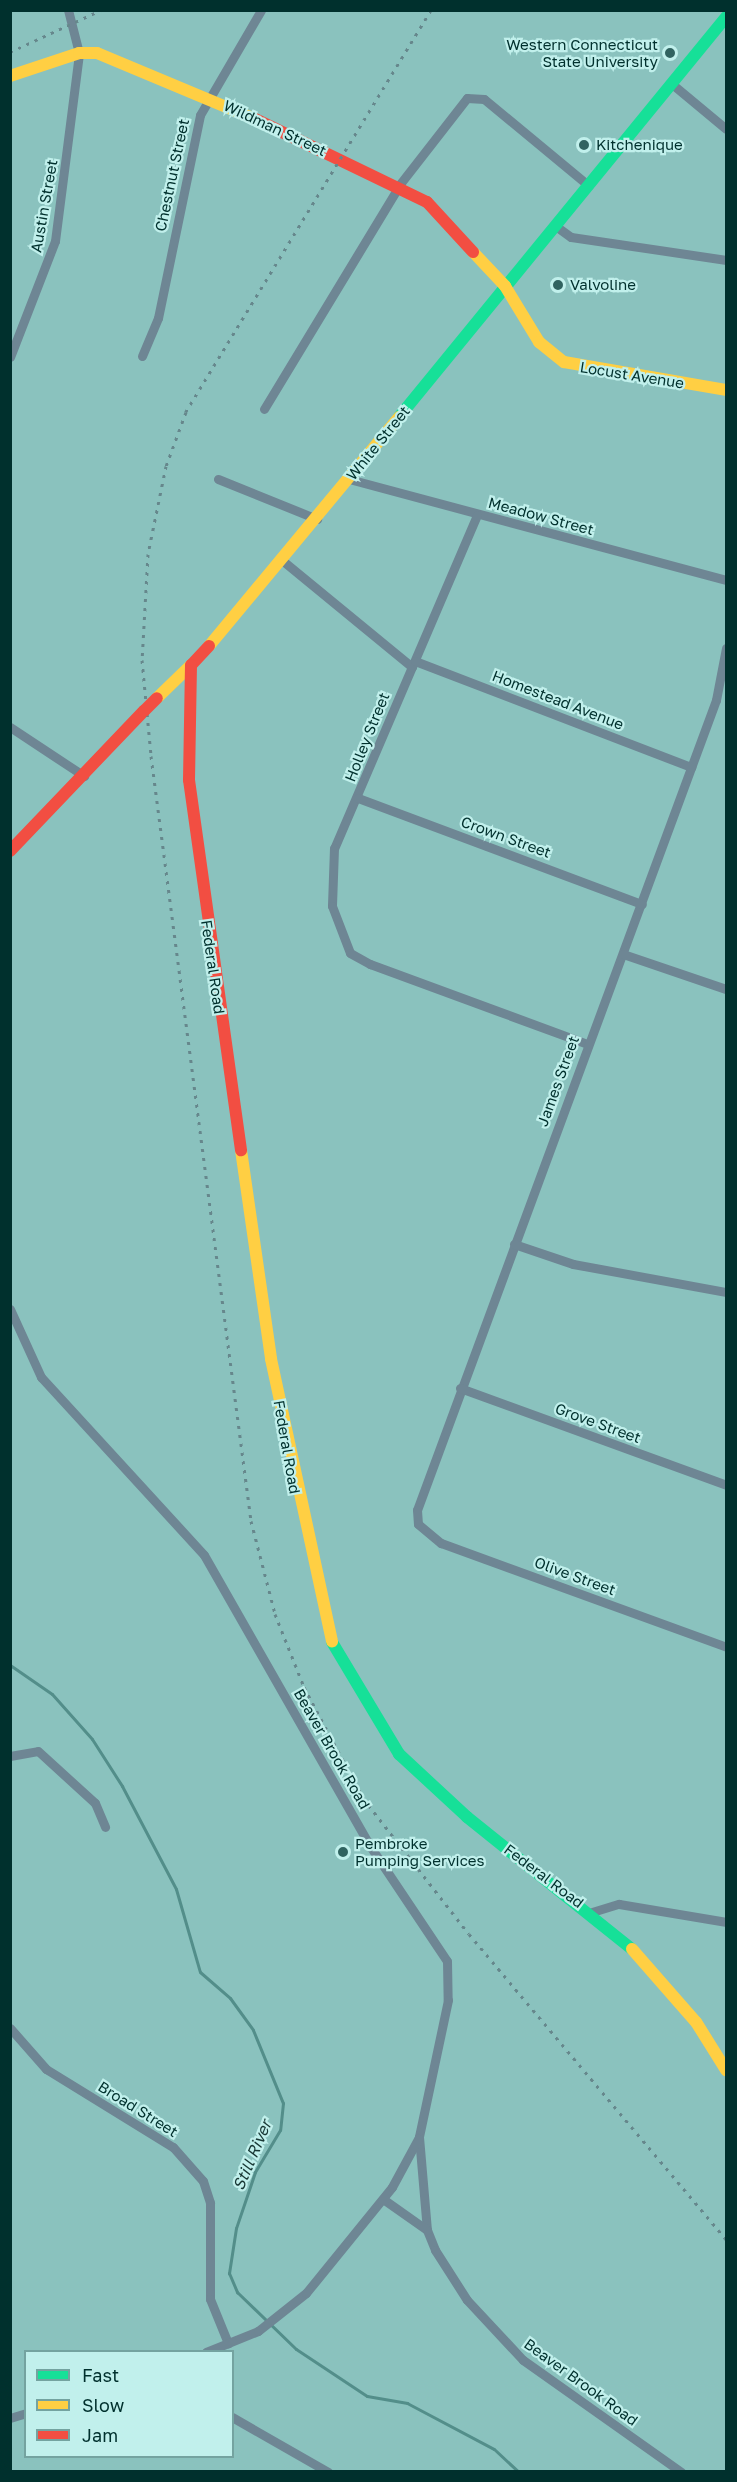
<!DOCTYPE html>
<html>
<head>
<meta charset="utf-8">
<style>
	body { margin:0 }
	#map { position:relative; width:737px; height:2482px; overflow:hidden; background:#8ac2be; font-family:"Golos Text",sans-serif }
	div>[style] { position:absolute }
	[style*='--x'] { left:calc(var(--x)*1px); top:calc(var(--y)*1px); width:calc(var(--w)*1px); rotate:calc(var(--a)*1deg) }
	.stream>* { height:3px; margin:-1.5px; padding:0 1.5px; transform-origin:1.5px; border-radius:1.5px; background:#538e8a }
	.street>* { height:9px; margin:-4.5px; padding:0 4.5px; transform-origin:4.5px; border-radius:4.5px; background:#6e8694 }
	.fast>* { height:12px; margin:-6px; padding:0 6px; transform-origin:6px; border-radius:6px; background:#16e098 }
	.slow>* { height:12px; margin:-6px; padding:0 6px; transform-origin:6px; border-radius:6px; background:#ffcf43 }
	.jam>* { height:12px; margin:-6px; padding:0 6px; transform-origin:6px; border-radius:6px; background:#f24e42 }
	.rail>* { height:3px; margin-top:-1.5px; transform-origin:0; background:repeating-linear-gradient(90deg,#66878c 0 3px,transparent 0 9px) }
	.jam-bridge>* { height:12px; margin:-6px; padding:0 6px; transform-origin:6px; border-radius:6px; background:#f24e42 }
	.dots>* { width:16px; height:16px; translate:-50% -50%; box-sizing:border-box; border:3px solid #c1f0ec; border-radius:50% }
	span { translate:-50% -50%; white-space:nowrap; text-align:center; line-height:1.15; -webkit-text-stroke:4.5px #c1f0ec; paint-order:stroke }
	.poi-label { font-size:15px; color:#00302d }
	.right { translate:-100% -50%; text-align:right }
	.left { translate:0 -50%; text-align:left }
	.street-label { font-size:15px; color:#00302d }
	.water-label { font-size:16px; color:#183734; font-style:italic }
	.frame { position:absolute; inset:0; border:12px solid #00302d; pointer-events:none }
	.legend { position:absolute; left:24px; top:2350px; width:210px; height:108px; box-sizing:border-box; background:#c1f0ec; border:2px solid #74a3a0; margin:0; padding:8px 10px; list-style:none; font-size:18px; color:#00302d }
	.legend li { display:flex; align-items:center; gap:12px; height:30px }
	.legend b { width:30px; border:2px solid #74a3a0 }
</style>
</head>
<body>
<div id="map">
	<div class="stream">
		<i style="--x:10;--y:1665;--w:51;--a:34.6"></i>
		<i style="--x:52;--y:1694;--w:60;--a:48.4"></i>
		<i style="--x:92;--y:1739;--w:56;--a:57.4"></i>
		<i style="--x:122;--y:1786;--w:116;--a:62.3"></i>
		<i style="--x:176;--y:1889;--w:86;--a:73.9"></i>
		<i style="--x:200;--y:1972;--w:40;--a:41"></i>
		<i style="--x:230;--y:1998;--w:39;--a:54"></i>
		<i style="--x:253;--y:2030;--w:79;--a:67.7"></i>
		<i style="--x:283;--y:2103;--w:27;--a:96"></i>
		<i style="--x:280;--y:2130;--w:49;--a:120.8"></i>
		<i style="--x:255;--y:2172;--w:59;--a:108.7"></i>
		<i style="--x:236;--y:2228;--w:46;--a:98.8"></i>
		<i style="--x:229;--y:2273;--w:21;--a:67"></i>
		<i style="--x:237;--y:2292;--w:82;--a:44"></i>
		<i style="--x:296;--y:2349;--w:85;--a:33.5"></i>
		<i style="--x:367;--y:2396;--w:41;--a:9.9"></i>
		<i style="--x:407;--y:2403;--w:98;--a:27.9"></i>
		<i style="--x:494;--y:2449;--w:34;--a:43"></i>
	</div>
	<div class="street">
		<i style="--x:672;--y:84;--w:70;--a:39.8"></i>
		<i style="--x:557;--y:227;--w:17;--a:36"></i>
		<i style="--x:571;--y:237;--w:157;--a:8.4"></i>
		<i style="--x:142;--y:356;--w:41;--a:-67.2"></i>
		<i style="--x:158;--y:318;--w:207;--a:-78.3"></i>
		<i style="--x:200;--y:115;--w:121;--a:-59.8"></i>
		<i style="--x:10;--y:357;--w:124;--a:-68.8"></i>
		<i style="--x:55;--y:241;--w:190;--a:-82.7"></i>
		<i style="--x:79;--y:53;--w:44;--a:-104.3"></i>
		<i style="--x:264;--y:409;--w:263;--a:-58.8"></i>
		<i style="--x:400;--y:184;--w:109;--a:-52.1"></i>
		<i style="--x:467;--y:98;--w:17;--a:3"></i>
		<i style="--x:484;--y:99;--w:136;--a:39.6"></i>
		<i style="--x:218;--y:479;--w:107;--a:22"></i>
		<i style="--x:349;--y:479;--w:390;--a:15"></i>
		<i style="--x:477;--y:515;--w:362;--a:113.2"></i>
		<i style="--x:334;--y:848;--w:58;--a:92"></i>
		<i style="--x:332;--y:906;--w:50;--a:69"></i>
		<i style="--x:350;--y:953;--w:23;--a:29"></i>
		<i style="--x:370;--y:964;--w:232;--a:20.2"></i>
		<i style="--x:283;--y:561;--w:167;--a:39.4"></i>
		<i style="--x:726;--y:648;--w:53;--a:100.9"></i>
		<i style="--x:716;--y:700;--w:863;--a:110.26"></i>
		<i style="--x:417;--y:1510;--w:14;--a:86"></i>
		<i style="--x:418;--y:1524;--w:30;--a:40"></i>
		<i style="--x:441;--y:1543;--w:303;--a:20"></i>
		<i style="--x:415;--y:661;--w:296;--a:21"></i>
		<i style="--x:10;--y:727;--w:89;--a:33.5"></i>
		<i style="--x:358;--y:798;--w:303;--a:20.5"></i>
		<i style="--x:623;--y:954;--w:109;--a:18.8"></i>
		<i style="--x:514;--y:1244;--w:62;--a:18.7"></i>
		<i style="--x:573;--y:1264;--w:156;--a:10.4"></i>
		<i style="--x:10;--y:1309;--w:75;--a:65.5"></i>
		<i style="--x:41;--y:1377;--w:241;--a:47.5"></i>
		<i style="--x:204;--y:1555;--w:335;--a:60.3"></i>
		<i style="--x:370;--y:1846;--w:138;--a:56.2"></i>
		<i style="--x:447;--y:1961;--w:39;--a:89"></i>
		<i style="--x:448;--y:2000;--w:140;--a:102"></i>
		<i style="--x:419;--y:2137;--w:93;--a:85.1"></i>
		<i style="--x:427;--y:2230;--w:22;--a:68"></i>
		<i style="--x:435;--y:2250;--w:59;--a:57.4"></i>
		<i style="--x:467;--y:2300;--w:82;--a:47"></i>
		<i style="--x:523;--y:2360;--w:194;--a:35.3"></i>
		<i style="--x:460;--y:1388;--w:283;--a:20"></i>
		<i style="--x:10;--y:1756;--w:28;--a:-10"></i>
		<i style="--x:38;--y:1751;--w:77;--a:42.4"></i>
		<i style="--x:95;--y:1803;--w:26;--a:67"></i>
		<i style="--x:592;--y:1912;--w:28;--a:-17"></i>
		<i style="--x:619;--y:1904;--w:109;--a:9.5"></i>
		<i style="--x:10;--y:2028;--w:55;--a:48.7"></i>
		<i style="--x:46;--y:2069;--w:149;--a:31.6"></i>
		<i style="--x:173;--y:2147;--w:45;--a:48.6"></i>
		<i style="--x:203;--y:2181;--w:23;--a:72"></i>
		<i style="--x:210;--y:2203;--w:96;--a:90"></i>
		<i style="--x:210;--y:2299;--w:48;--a:67.8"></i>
		<i style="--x:383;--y:2199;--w:54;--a:35.2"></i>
		<i style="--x:206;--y:2352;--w:56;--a:-22"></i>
		<i style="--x:258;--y:2331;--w:61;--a:-38.4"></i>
		<i style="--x:306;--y:2293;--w:136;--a:-50.9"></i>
		<i style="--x:392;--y:2187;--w:55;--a:-61.6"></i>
		<i style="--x:232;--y:2417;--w:111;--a:29.8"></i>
		<i style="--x:10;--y:2418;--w:17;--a:-17"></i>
	</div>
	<div class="fast">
		<i style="--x:399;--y:417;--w:517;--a:-50.73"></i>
		<i style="--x:332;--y:1642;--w:131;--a:59.1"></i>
		<i style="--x:399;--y:1754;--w:93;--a:42.8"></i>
		<i style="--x:467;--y:1817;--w:211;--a:38.7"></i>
	</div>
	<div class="slow">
		<i style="--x:10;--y:76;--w:73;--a:-18.4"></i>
		<i style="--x:79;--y:53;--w:18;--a:0"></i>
		<i style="--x:97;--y:53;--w:171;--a:22.7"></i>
		<i style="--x:473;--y:252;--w:47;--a:46.7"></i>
		<i style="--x:505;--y:286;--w:66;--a:58.7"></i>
		<i style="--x:539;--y:342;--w:32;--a:39"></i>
		<i style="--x:564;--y:362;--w:164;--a:9.8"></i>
		<i style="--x:209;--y:646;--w:298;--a:-50.3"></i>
		<i style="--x:157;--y:698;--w:47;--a:-44.1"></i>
		<i style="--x:241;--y:1150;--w:211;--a:81.8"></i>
		<i style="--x:271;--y:1359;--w:289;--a:77.8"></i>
		<i style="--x:632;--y:1949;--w:97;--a:48.8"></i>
		<i style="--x:696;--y:2022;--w:57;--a:58"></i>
	</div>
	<div class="jam">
		<i style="--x:255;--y:119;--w:191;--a:25.8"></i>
		<i style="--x:427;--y:202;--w:68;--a:47.4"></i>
		<i style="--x:209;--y:646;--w:26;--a:133"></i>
		<i style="--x:191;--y:665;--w:115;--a:91"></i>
		<i style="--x:189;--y:780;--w:374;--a:82"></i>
		<i style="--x:10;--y:851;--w:194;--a:-46.3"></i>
	</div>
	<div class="rail">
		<i style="--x:431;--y:10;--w:471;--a:121.4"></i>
		<i style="--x:186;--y:412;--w:58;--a:110.3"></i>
		<i style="--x:166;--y:466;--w:90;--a:101.6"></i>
		<i style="--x:148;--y:554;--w:106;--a:93.2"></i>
		<i style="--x:142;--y:660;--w:96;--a:84.6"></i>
		<i style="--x:151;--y:756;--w:772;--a:82.55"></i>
		<i style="--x:251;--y:1521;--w:96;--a:75.5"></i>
		<i style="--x:275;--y:1614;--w:79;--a:68.3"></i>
		<i style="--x:304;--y:1687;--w:126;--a:62"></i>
		<i style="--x:363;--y:1798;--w:172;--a:52.1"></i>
		<i style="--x:469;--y:1934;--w:399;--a:49.9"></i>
		<i style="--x:10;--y:52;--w:100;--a:-24.8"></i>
	</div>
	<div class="jam-bridge">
		<i style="--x:144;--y:711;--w:18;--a:-45"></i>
	</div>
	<div class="dots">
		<i style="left:670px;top:53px;background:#306360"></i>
		<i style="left:584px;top:145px;background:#306360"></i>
		<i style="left:558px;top:285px;background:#306360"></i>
		<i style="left:343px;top:1852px;background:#306360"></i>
	</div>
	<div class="poi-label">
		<span class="right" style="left:658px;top:53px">Western Connecticut<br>State University</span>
		<span class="left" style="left:596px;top:145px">Kitchenique</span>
		<span class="left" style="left:570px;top:285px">Valvoline</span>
		<span class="left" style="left:355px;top:1852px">Pembroke<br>Pumping Services</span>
	</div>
	<div class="street-label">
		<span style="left:275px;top:128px;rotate:25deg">Wildman Street</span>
		<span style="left:172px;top:175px;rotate:-78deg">Chestnut Street</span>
		<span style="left:44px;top:206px;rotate:-80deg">Austin Street</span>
		<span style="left:632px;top:375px;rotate:9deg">Locust Avenue</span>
		<span style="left:378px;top:443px;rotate:-51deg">White Street</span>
		<span style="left:541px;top:516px;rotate:15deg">Meadow Street</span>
		<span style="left:558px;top:700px;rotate:21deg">Homestead Avenue</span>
		<span style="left:367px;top:737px;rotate:-68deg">Holley Street</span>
		<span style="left:506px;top:837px;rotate:20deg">Crown Street</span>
		<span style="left:213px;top:967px;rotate:82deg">Federal Road</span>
		<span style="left:558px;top:1081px;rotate:-70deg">James Street</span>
		<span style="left:598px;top:1423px;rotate:20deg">Grove Street</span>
		<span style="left:287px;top:1447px;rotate:80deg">Federal Road</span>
		<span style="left:575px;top:1576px;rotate:20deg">Olive Street</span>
		<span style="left:332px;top:1749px;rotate:60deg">Beaver Brook Road</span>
		<span style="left:544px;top:1876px;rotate:37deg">Federal Road</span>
		<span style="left:138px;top:2109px;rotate:32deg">Broad Street</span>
		<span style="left:581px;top:2382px;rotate:36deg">Beaver Brook Road</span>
	</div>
	<div class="water-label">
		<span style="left:252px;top:2155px;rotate:-67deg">Still River</span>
	</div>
	<div class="frame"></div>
	<ul class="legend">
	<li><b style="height:8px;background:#16e098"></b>Fast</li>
	<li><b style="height:8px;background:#ffcf43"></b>Slow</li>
	<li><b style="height:8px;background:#f24e42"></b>Jam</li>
	</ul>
</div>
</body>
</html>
